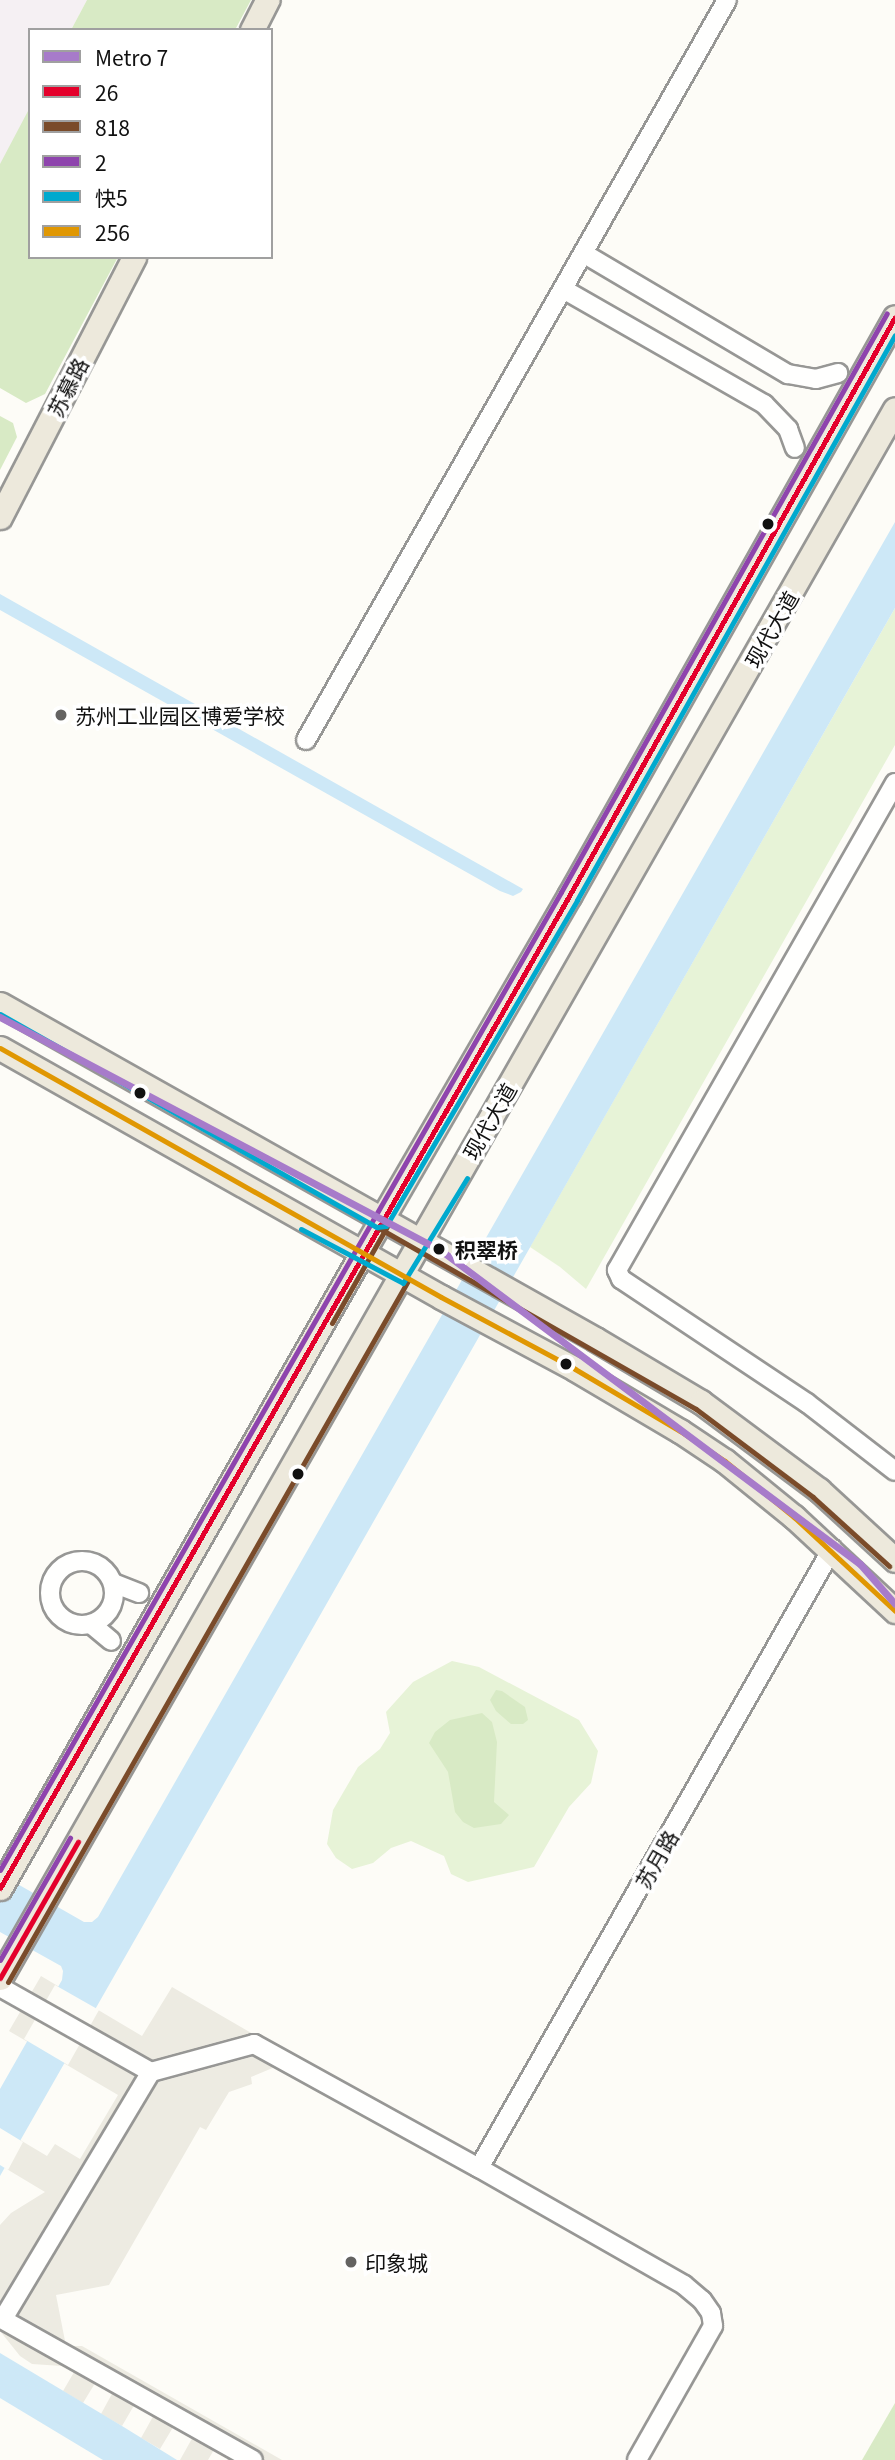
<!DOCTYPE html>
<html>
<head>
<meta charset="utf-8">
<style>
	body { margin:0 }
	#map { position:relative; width:895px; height:2460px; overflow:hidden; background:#fdfcf7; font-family:Georgia,"Noto Sans SC",serif }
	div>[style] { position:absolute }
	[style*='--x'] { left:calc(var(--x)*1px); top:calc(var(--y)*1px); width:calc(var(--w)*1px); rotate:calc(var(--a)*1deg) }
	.industrial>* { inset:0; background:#f5f0f3 }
	.green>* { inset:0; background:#e7f3d7 }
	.forest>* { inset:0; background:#d8eac5 }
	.plaza>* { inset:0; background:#edebe2 }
	.water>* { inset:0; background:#cde8f7 }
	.pier>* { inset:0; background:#fdfcf7 }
	.roads { filter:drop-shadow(2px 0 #979795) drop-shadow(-2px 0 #979795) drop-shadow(0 2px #979795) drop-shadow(0 -2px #979795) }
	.minor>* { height:18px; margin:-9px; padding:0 9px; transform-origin:9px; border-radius:9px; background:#fffffe }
	.minor>.ring { margin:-9px; padding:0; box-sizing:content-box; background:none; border:18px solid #fffffe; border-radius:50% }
	.major>* { height:23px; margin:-11.5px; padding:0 11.5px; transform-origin:11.5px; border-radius:11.5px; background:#ede9dc }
	.bus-1>* { height:5px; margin:-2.5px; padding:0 2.5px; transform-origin:2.5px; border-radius:2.5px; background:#e4002b }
	.bus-2>* { height:5px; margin:-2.5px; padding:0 2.5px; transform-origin:2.5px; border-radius:2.5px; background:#7a4b2a }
	.bus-3>* { height:5px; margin:-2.5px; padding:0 2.5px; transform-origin:2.5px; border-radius:2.5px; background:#8e44ad }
	.bus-4>* { height:5px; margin:-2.5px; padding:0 2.5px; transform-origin:2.5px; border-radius:2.5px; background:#00a9ce }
	.bus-5>* { height:5px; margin:-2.5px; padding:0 2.5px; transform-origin:2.5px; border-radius:2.5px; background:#e09702 }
	.metro-1>* { height:7px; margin:-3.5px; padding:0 3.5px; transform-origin:3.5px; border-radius:3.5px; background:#a77bca }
	.dots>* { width:19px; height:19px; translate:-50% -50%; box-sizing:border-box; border:4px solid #fff; border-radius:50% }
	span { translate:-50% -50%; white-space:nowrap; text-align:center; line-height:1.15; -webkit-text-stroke:7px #fff; paint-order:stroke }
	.street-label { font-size:21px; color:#111 }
	.poi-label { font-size:21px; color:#111 }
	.left { translate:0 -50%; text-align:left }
	.stop-label { font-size:21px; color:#111; font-weight:700 }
	.legend { position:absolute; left:28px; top:28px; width:245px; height:231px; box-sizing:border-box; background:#fff; border:2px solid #a0a0a0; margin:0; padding:9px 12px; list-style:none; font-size:21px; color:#111 }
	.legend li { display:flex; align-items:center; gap:14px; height:35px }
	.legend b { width:35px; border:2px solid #a0a0a0 }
</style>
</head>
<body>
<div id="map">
	<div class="industrial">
		<i style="clip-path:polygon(0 0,87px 0,71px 30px,30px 30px,30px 109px,0 165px)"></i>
	</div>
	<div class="green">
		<i style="clip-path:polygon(895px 608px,895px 745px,586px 1289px,560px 1267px,530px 1247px)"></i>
		<i style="clip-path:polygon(452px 1661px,479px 1667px,579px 1720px,598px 1751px,591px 1783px,569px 1807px,534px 1867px,468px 1882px,451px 1874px,444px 1856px,411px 1841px,391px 1848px,373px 1863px,352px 1869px,336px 1858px,327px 1844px,333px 1810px,358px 1767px,380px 1749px,390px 1733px,386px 1712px,413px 1682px)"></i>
	</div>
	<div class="forest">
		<i style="clip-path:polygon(87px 0,251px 0,235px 30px,71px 30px)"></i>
		<i style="clip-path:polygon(28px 111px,30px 257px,118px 257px,45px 394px,26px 403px,0 388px,0 164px)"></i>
		<i style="clip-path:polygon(0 416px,13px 423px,17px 437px,0 470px)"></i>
		<i style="clip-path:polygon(496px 1690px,502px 1691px,525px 1707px,528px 1720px,523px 1724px,511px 1724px,496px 1711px,490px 1700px)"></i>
		<i style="clip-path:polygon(482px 1713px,492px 1722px,497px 1742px,494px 1802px,509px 1815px,501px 1824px,474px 1828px,463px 1822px,455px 1812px,448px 1772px,429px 1743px,435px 1732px,450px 1720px)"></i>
		<i style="clip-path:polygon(895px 2403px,895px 2460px,862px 2460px)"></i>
	</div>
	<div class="plaza">
		<i style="clip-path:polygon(41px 1976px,142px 2036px,172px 1987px,284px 2052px,275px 2067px,251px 2077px,252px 2084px,229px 2092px,206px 2130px,200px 2127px,109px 2285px,56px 2295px,66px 2346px,82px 2346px,282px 2460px,227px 2460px,229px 2456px,215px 2448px,208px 2460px,180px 2460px,194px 2435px,175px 2424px,160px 2449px,141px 2438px,155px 2413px,136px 2402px,122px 2426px,101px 2414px,114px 2390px,97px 2380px,83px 2403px,63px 2391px,77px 2367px,32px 2364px,20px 2356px,0 2331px,0 2225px,11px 2213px,45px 2192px,0 2165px,0 2128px,47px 2156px,55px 2144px,80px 2159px,118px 2095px,9px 2031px)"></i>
	</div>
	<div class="water">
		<i style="clip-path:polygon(895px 522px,895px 608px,0 2176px,0 2089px,62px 1980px,63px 1971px,61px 1966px,0 1932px,0 1874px,84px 1922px,92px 1922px,98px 1917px)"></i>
		<i style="clip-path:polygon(0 594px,523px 889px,521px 892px,513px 896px,500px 891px,0 610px)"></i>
		<i style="clip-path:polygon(0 2353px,122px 2426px,177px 2460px,103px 2460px,0 2398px)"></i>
	</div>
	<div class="pier">
		<i style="clip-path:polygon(55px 1985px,99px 2010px,68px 2065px,24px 2039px)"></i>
		<i style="clip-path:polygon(0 2128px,23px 2142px,8px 2170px,0 2165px)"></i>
	</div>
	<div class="roads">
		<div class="minor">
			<i style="--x:583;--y:253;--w:238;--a:30.6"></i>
			<i style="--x:788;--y:374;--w:28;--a:10"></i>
			<i style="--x:816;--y:379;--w:23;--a:-15"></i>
			<i style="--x:563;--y:289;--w:232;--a:29.8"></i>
			<i style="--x:764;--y:404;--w:35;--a:46"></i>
			<i style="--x:788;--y:429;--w:20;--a:70"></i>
			<i style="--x:306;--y:740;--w:851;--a:-60.36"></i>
			<i style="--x:895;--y:783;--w:561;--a:119.72"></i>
			<i style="--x:617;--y:1270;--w:10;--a:66"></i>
			<i style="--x:621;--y:1279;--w:224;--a:33.7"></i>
			<i style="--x:807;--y:1403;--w:111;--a:37.7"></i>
			<i class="ring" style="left:50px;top:1561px;width:46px;height:46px"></i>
			<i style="--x:113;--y:1583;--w:28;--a:21"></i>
			<i style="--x:91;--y:1624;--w:26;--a:40"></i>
			<i style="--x:0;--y:1987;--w:173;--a:29.4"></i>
			<i style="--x:479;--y:2168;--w:713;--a:-60.3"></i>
			<i style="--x:0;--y:2318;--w:290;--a:29.3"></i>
			<i style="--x:3;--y:2319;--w:288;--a:-59.1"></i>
			<i style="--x:151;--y:2072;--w:107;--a:-15.2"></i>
			<i style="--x:254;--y:2044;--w:257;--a:28.9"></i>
			<i style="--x:479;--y:2168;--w:236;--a:29.7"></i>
			<i style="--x:684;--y:2285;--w:23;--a:40"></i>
			<i style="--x:702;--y:2300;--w:16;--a:55"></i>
			<i style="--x:711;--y:2313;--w:13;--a:81"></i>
			<i style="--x:713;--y:2326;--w:154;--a:119.6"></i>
		</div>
		<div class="major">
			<i style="--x:252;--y:30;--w:34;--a:-63"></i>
			<i style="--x:0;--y:517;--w:292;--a:-62.7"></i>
			<i style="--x:0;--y:1004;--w:683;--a:29.38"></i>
			<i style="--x:595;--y:1339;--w:123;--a:30.7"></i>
			<i style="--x:701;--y:1402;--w:147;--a:36.7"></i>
			<i style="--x:819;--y:1490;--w:103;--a:42.6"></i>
			<i style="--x:0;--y:1048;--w:506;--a:29.45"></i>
			<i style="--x:441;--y:1297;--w:152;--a:28.2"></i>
			<i style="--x:575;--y:1369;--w:122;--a:30.6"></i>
			<i style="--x:680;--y:1431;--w:54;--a:33.7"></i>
			<i style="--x:725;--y:1461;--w:89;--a:39.1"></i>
			<i style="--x:794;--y:1517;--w:138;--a:42.9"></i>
			<i style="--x:0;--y:1888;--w:731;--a:-60.31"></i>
			<i style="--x:362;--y:1253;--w:413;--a:-59.9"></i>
			<i style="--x:569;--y:896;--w:664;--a:-60.62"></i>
			<i style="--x:0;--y:1978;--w:1806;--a:-60.3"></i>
		</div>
	</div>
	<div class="bus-1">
		<i style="--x:0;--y:1888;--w:1144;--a:-60.16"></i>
		<i style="--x:569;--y:896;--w:664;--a:-60.62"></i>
		<i style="--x:0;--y:1978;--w:157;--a:-60.2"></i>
	</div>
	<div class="bus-2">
		<i style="--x:377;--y:1227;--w:367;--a:29.7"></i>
		<i style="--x:696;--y:1409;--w:146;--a:36.9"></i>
		<i style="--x:813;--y:1497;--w:103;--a:42.2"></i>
		<i style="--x:332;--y:1323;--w:115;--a:-60.3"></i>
		<i style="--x:8;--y:1982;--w:809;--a:-60.3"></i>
	</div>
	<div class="bus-3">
		<i style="--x:0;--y:1870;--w:1127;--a:-60.16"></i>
		<i style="--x:561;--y:892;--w:664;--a:-60.62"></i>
		<i style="--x:0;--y:1960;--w:141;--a:-60.2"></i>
	</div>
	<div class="bus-4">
		<i style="--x:0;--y:1014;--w:433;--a:29.5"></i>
		<i style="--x:377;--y:1227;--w:9;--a:-6"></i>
		<i style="--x:386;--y:1226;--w:378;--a:-59.6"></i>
		<i style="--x:577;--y:900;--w:648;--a:-60.63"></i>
		<i style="--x:301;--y:1229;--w:115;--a:27.9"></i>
		<i style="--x:403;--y:1283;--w:123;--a:-58.6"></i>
	</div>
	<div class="bus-5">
		<i style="--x:0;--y:1048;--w:506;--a:29.45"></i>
		<i style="--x:441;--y:1297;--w:152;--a:28.2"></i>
		<i style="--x:575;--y:1369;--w:122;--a:30.6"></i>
		<i style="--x:680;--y:1431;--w:54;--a:33.7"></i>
		<i style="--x:725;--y:1461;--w:89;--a:39.1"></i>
		<i style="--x:794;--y:1517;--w:138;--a:42.9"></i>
	</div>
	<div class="metro-1">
		<i style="--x:0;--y:1017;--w:497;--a:27.9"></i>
		<i style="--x:439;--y:1249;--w:526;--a:36.8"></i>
		<i style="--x:860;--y:1564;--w:53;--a:48.8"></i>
	</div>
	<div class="dots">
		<i style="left:768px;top:524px;background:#111"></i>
		<i style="left:61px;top:715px;background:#646362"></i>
		<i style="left:140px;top:1093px;background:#111"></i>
		<i style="left:439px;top:1249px;background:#111"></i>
		<i style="left:566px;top:1364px;background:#111"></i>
		<i style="left:298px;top:1474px;background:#111"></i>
		<i style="left:351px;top:2262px;background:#646362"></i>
	</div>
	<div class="street-label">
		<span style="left:67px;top:387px;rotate:-63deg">苏慕路</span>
		<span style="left:771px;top:629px;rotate:-60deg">现代大道</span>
		<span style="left:489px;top:1121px;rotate:-60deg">现代大道</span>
		<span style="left:656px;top:1859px;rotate:-60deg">苏月路</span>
	</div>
	<div class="poi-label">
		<span class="left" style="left:75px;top:715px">苏州工业园区博爱学校</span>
		<span class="left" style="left:365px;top:2262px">印象城</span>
	</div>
	<div class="stop-label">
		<span class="left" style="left:455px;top:1249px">积翠桥</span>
	</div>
	<ul class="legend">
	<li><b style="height:9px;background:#a77bca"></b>Metro 7</li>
	<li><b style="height:9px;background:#e4002b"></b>26</li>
	<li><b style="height:9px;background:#7a4b2a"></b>818</li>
	<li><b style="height:9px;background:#8e44ad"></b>2</li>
	<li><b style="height:9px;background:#00a9ce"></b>快5</li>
	<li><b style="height:9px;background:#e09702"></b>256</li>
	</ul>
</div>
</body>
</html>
